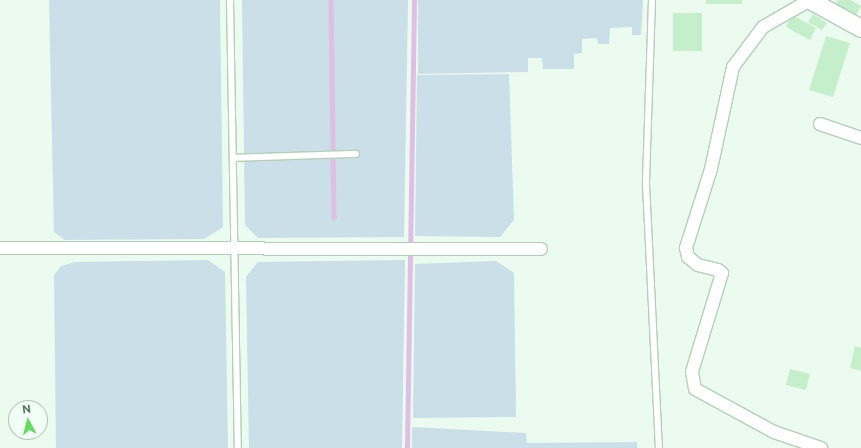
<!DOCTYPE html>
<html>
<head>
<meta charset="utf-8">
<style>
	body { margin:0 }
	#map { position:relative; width:861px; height:448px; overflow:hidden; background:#ebfbf0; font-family:"Public Sans",sans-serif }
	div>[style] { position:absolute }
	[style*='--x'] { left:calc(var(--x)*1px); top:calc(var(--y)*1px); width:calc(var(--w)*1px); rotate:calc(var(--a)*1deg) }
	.green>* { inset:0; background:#cadfe8 }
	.stream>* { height:4.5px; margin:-2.25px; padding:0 2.25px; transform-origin:2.25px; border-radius:2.25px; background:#dfc0e4 }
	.building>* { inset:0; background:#c5efca }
	.roads { filter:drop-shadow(1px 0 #b3cfb8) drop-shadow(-1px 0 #b3cfb8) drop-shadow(0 1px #b3cfb8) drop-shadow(0 -1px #b3cfb8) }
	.lane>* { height:6px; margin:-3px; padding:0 3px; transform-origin:3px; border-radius:3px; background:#fff }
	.street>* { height:12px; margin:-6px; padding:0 6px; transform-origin:6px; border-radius:6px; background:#fff }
	.secondary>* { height:17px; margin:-8.5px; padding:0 8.5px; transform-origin:8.5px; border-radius:8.5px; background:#fff }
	span { translate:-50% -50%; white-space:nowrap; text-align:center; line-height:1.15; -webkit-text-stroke:3px #f1fef5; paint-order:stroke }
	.north { position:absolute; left:8px; top:400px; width:40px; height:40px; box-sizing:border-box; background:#f1fef5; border:1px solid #b0c7b4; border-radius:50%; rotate:353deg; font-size:11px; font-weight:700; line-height:16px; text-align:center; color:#4f7552 }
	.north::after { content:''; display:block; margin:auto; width:14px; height:18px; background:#62da5b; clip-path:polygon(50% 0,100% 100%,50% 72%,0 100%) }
</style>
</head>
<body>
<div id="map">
	<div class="green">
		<i style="clip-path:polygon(49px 0,220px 0,223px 227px,204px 239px,65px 240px,54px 232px)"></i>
		<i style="clip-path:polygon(242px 0,408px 0,404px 237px,258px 238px,245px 225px)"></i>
		<i style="clip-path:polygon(418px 0,643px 0,641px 35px,632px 35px,632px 27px,610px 28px,609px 44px,598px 44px,597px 38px,582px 39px,582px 53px,574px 54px,574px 69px,543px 69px,542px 58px,528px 58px,528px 72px,418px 74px)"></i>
		<i style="clip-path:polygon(509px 74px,514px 220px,500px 237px,415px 236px,417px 75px)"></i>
		<i style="clip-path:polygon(208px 260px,225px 272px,228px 448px,56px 448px,54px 275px,61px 266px,75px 262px)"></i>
		<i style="clip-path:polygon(405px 260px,402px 448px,249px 448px,246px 277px,258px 262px)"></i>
		<i style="clip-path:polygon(496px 261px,514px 273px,516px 417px,413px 418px,415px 264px)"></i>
		<i style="clip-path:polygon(412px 427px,526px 433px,527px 443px,637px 442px,637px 448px,412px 448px)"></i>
	</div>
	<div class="stream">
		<i style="--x:331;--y:0;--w:217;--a:89.2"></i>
		<i style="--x:407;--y:448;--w:448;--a:-89.1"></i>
	</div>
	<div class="building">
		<i style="clip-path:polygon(706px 0,742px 0,742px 4px,706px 4px)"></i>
		<i style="clip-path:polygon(838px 0,851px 0,861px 6px,854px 19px,834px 6px)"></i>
		<i style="clip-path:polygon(673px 13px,702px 13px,702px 51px,673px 51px)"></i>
		<i style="clip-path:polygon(813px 14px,827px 23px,822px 30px,808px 22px)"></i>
		<i style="clip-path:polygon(792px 15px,816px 28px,810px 40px,786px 27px)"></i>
		<i style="clip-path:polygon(826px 36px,850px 43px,833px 97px,809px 90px)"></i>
		<i style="clip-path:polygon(855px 346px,861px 348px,861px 371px,850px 368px)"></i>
		<i style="clip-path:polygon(790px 369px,810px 374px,806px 390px,786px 385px)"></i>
	</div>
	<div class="roads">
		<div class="lane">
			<i style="--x:230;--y:0;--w:448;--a:89"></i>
			<i style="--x:652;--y:0;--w:184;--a:91.9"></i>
			<i style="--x:646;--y:184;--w:264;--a:87.2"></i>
			<i style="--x:233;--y:158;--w:123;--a:-1.9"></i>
		</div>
		<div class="street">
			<i style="--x:810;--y:0;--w:54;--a:150.1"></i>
			<i style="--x:763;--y:27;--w:50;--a:126.9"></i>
			<i style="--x:733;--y:67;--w:104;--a:102.2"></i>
			<i style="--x:711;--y:169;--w:83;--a:107.6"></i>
			<i style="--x:686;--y:248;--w:9;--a:77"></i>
			<i style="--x:688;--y:257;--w:13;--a:39"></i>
			<i style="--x:698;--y:265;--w:21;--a:14"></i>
			<i style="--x:718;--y:270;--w:5;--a:37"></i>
			<i style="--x:722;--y:273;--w:103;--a:106.9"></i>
			<i style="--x:692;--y:372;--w:17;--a:80"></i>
			<i style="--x:695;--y:389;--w:90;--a:28.6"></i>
			<i style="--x:774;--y:432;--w:50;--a:18.8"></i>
			<i style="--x:820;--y:124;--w:43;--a:18.9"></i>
			<i style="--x:0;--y:248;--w:541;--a:0.11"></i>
		</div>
		<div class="secondary">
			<i style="--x:810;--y:0;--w:58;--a:28.8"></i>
		</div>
	</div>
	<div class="north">N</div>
</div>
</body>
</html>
